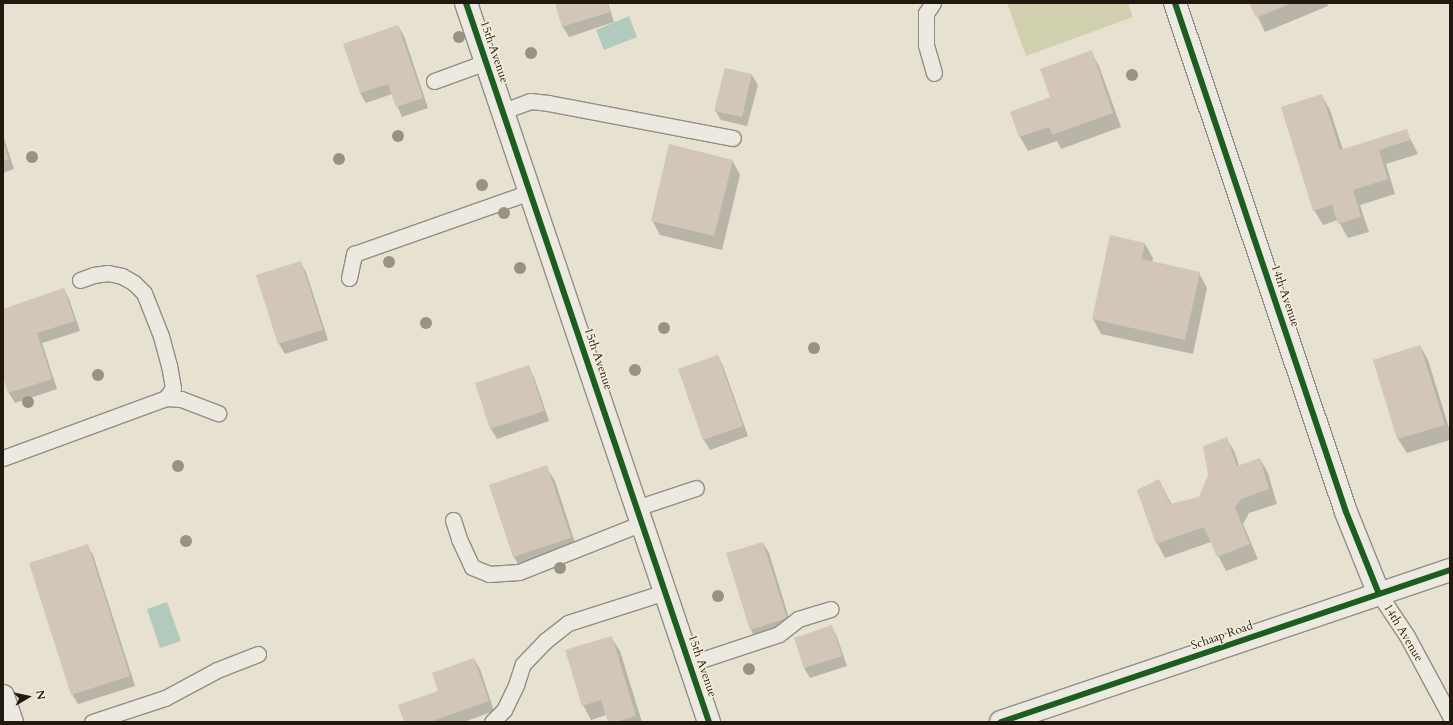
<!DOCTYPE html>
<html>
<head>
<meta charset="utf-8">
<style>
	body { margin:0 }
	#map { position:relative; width:1453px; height:725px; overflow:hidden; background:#e6e1d1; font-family:Cardo,serif }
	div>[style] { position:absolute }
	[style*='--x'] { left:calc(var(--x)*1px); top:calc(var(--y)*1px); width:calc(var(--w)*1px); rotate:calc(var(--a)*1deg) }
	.green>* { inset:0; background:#d0d0af }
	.water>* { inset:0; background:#b1cabd }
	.shadow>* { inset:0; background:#0003 }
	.building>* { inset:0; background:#d1c6b8 }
	.roads { filter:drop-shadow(1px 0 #928e83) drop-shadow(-1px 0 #928e83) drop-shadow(0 1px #928e83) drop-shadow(0 -1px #928e83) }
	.service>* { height:15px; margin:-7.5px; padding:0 7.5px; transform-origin:7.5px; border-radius:7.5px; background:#ece9e0 }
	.minor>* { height:22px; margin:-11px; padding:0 11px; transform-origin:11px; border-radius:11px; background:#ece9e0 }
	.cycleway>* { height:6px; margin:-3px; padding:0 3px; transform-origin:3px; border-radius:3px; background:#1b5e20 }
	.trees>* { width:12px; height:12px; margin:-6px; border-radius:50%; background:#989380 }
	span { translate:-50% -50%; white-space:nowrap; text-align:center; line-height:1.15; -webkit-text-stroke:3px #f5efdb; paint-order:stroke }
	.street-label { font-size:12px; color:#21190f }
	.frame { position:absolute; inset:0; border:4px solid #21190f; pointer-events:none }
	.north { position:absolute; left:8px; top:677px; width:40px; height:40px; -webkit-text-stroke:3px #f5efdb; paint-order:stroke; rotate:81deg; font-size:11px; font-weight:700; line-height:16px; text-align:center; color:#21190f }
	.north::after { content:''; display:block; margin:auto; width:14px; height:18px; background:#21190f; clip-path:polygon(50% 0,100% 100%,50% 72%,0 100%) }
</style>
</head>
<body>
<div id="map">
	<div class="green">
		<i style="clip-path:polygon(1007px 3px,1128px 3px,1133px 17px,1026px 56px)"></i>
	</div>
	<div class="water">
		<i style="clip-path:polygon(629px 16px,637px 37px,604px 50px,596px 30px)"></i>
		<i style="clip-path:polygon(167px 602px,181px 641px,160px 648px,147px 609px)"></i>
	</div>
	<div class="shadow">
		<i style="clip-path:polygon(556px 3px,608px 3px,614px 22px,569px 37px,563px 27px)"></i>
		<i style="clip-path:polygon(1251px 3px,1327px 3px,1328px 6px,1265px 32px)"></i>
		<i style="clip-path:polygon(398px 26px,404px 36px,428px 108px,402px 117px,392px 94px,366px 103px,360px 93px)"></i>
		<i style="clip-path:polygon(1091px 52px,1099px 66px,1121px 127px,1061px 149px,1057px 141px,1028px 151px,1020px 137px,1011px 112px,1051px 98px)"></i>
		<i style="clip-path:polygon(725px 69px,752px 75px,758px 85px,747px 126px,721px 120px,715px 110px)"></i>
		<i style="clip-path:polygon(1322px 96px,1330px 110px,1343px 150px,1406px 130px,1418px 154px,1386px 164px,1395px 194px,1360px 205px,1369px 232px,1348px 238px,1338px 220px,1323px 225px,1314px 210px)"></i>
		<i style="clip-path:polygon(3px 135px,14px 169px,3px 173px)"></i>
		<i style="clip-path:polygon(732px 160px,740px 175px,722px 250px,660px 235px,652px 220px)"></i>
		<i style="clip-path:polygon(1111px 236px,1145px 244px,1153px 258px,1152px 263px,1199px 273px,1207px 288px,1193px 354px,1101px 334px,1093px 319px)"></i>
		<i style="clip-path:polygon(300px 262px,306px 272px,328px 340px,285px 354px,279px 344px,257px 276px)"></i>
		<i style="clip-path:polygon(64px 289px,69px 299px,80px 331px,42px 343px,57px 389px,15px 403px,9px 393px,3px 374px,3px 310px)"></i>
		<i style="clip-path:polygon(1420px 346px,1428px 360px,1450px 431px,1450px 440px,1407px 453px,1398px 439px,1374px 360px)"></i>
		<i style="clip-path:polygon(718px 356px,723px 366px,748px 436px,710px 450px,704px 440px,679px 370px)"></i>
		<i style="clip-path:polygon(528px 367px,534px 377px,549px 421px,497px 439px,491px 429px,476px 384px)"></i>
		<i style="clip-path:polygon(1227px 439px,1235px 453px,1239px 466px,1260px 459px,1268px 473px,1277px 504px,1249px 513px,1243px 524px,1258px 559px,1226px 571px,1211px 542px,1165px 558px,1157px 543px,1159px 480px,1172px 505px,1199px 498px)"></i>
		<i style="clip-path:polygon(546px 467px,555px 481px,578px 552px,522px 571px,514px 557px,491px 485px)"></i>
		<i style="clip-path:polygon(763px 543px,769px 553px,792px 628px,756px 640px,751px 630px)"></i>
		<i style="clip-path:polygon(87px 545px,93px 555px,135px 686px,78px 704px,72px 694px)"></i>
		<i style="clip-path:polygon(832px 627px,837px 637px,847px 666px,810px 678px,804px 668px,795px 638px)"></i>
		<i style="clip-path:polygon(611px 637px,620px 651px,642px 722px,609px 722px,606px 715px,591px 720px,583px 705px)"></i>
		<i style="clip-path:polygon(474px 659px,480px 669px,494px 711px,464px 722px,405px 722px)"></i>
	</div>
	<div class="building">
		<i style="clip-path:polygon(555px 3px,607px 3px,610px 12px,562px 27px)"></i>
		<i style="clip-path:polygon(1249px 3px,1292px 3px,1256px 18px)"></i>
		<i style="clip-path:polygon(398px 25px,423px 98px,396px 107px,388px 84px,360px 93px,343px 44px)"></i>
		<i style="clip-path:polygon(1092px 50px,1113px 113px,1052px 135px,1049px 127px,1019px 137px,1010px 112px,1050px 97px,1040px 69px)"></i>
		<i style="clip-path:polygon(725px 68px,752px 74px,742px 117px,714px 111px)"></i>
		<i style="clip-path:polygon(1322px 94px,1340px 150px,1407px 129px,1410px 140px,1379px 150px,1388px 179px,1353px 190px,1361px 217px,1338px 224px,1332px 205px,1313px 211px,1281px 107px)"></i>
		<i style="clip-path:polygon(3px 142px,9px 159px,3px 161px)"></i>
		<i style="clip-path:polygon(669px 144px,733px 160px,714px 236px,651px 221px)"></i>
		<i style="clip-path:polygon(1110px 235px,1145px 243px,1142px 259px,1200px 272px,1185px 340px,1092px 319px)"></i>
		<i style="clip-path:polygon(301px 261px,323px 330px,278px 344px,256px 275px)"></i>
		<i style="clip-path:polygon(64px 288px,75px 321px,37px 333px,52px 379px,8px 393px,3px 377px,3px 309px)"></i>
		<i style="clip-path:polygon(1420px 345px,1445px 425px,1397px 439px,1373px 360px)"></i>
		<i style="clip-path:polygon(718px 355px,743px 426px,703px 440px,678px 369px)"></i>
		<i style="clip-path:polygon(529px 365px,544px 411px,490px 429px,475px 383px)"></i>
		<i style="clip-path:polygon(1227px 437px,1237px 466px,1260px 458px,1269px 489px,1241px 499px,1235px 508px,1250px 544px,1217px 557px,1204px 527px,1156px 544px,1137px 490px,1159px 479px,1170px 504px,1199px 497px,1208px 475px,1203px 446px)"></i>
		<i style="clip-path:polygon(547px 465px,571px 538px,513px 557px,489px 485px)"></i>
		<i style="clip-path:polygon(763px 542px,787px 618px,750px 630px,726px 553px)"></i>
		<i style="clip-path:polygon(88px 544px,130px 676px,71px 695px,29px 563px)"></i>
		<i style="clip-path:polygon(832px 625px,842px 656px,804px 668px,794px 638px)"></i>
		<i style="clip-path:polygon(612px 636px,636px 716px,616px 722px,608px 722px,601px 700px,582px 706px,565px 650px)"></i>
		<i style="clip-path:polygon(474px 658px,489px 701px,430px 722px,404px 722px,398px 705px,438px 691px,432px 673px)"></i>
	</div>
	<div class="roads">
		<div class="service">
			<i style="--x:933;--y:3;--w:12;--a:125"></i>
			<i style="--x:926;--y:13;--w:32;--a:90"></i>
			<i style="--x:926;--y:45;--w:29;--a:74"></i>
			<i style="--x:434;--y:81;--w:55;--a:-20.1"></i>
			<i style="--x:503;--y:111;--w:29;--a:-20"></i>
			<i style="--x:530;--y:101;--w:18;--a:6"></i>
			<i style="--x:548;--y:103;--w:188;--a:10.7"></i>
			<i style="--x:349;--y:278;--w:25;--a:-78"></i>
			<i style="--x:354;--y:254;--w:187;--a:-19.4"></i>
			<i style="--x:80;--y:280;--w:15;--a:-20"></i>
			<i style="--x:94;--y:275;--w:14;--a:-8"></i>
			<i style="--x:108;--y:273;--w:14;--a:12"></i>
			<i style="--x:122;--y:276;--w:14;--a:30"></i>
			<i style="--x:134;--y:283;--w:14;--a:45"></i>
			<i style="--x:144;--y:293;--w:46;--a:68.4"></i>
			<i style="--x:161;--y:336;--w:30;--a:75"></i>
			<i style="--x:169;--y:365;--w:23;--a:80"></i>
			<i style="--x:173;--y:388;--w:12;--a:125"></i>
			<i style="--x:3;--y:458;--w:174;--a:-20.2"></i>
			<i style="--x:166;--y:398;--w:15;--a:4"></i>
			<i style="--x:181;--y:399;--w:40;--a:21"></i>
			<i style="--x:636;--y:508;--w:63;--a:-18.4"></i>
			<i style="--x:453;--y:520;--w:20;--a:72"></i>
			<i style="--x:459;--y:539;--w:31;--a:65"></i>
			<i style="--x:472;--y:567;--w:18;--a:22"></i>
			<i style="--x:489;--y:574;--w:30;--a:-4"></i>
			<i style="--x:519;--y:572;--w:132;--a:-21.7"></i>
			<i style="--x:1379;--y:594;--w:50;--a:56.3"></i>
			<i style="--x:1407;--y:636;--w:91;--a:61.7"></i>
			<i style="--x:689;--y:664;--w:95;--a:-18.4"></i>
			<i style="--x:779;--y:634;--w:24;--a:-38"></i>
			<i style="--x:798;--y:619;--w:34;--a:-17"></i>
			<i style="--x:92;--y:722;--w:77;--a:-18.2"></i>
			<i style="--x:165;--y:698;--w:59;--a:-28.3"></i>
			<i style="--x:217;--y:670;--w:44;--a:-21.3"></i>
			<i style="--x:492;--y:722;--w:17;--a:-45"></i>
			<i style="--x:504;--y:710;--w:28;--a:-64"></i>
			<i style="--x:516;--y:685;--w:22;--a:-72"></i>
			<i style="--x:523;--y:664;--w:32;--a:-46"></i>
			<i style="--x:545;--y:641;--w:29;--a:-38"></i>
			<i style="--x:568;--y:623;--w:102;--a:-17.7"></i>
		</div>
		<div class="minor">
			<i style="--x:466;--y:3;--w:759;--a:71.33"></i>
			<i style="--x:1175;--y:3;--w:537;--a:71.43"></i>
			<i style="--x:1346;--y:512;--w:88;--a:68.1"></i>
			<i style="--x:3;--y:696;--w:28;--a:71"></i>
			<i style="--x:1001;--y:722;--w:474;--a:-18.7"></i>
		</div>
	</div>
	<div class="cycleway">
		<i style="--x:466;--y:3;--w:759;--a:71.33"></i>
		<i style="--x:1175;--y:3;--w:537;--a:71.43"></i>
		<i style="--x:1346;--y:512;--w:88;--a:68.1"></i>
		<i style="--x:1001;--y:722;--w:474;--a:-18.7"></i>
	</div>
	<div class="trees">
		<i style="left:459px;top:37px"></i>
		<i style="left:531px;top:53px"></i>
		<i style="left:1132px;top:75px"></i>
		<i style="left:398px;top:136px"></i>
		<i style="left:32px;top:157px"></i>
		<i style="left:339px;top:159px"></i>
		<i style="left:482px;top:185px"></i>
		<i style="left:504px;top:213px"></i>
		<i style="left:389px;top:262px"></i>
		<i style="left:520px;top:268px"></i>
		<i style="left:426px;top:323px"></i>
		<i style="left:664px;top:328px"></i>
		<i style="left:814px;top:348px"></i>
		<i style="left:635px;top:370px"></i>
		<i style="left:98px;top:375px"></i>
		<i style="left:28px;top:402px"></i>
		<i style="left:178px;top:466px"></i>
		<i style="left:186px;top:541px"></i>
		<i style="left:560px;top:568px"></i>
		<i style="left:718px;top:596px"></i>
		<i style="left:749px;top:669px"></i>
	</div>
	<div class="street-label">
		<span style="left:494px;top:52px;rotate:71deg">15th Avenue</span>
		<span style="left:1285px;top:296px;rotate:71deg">14th Avenue</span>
		<span style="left:598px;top:359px;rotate:71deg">15th Avenue</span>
		<span style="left:1403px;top:633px;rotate:59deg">14th Avenue</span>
		<span style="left:1222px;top:636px;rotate:-19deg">Schaap Road</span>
		<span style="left:702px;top:666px;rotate:71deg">15th Avenue</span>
	</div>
	<div class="frame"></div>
	<div class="north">N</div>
</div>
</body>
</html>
